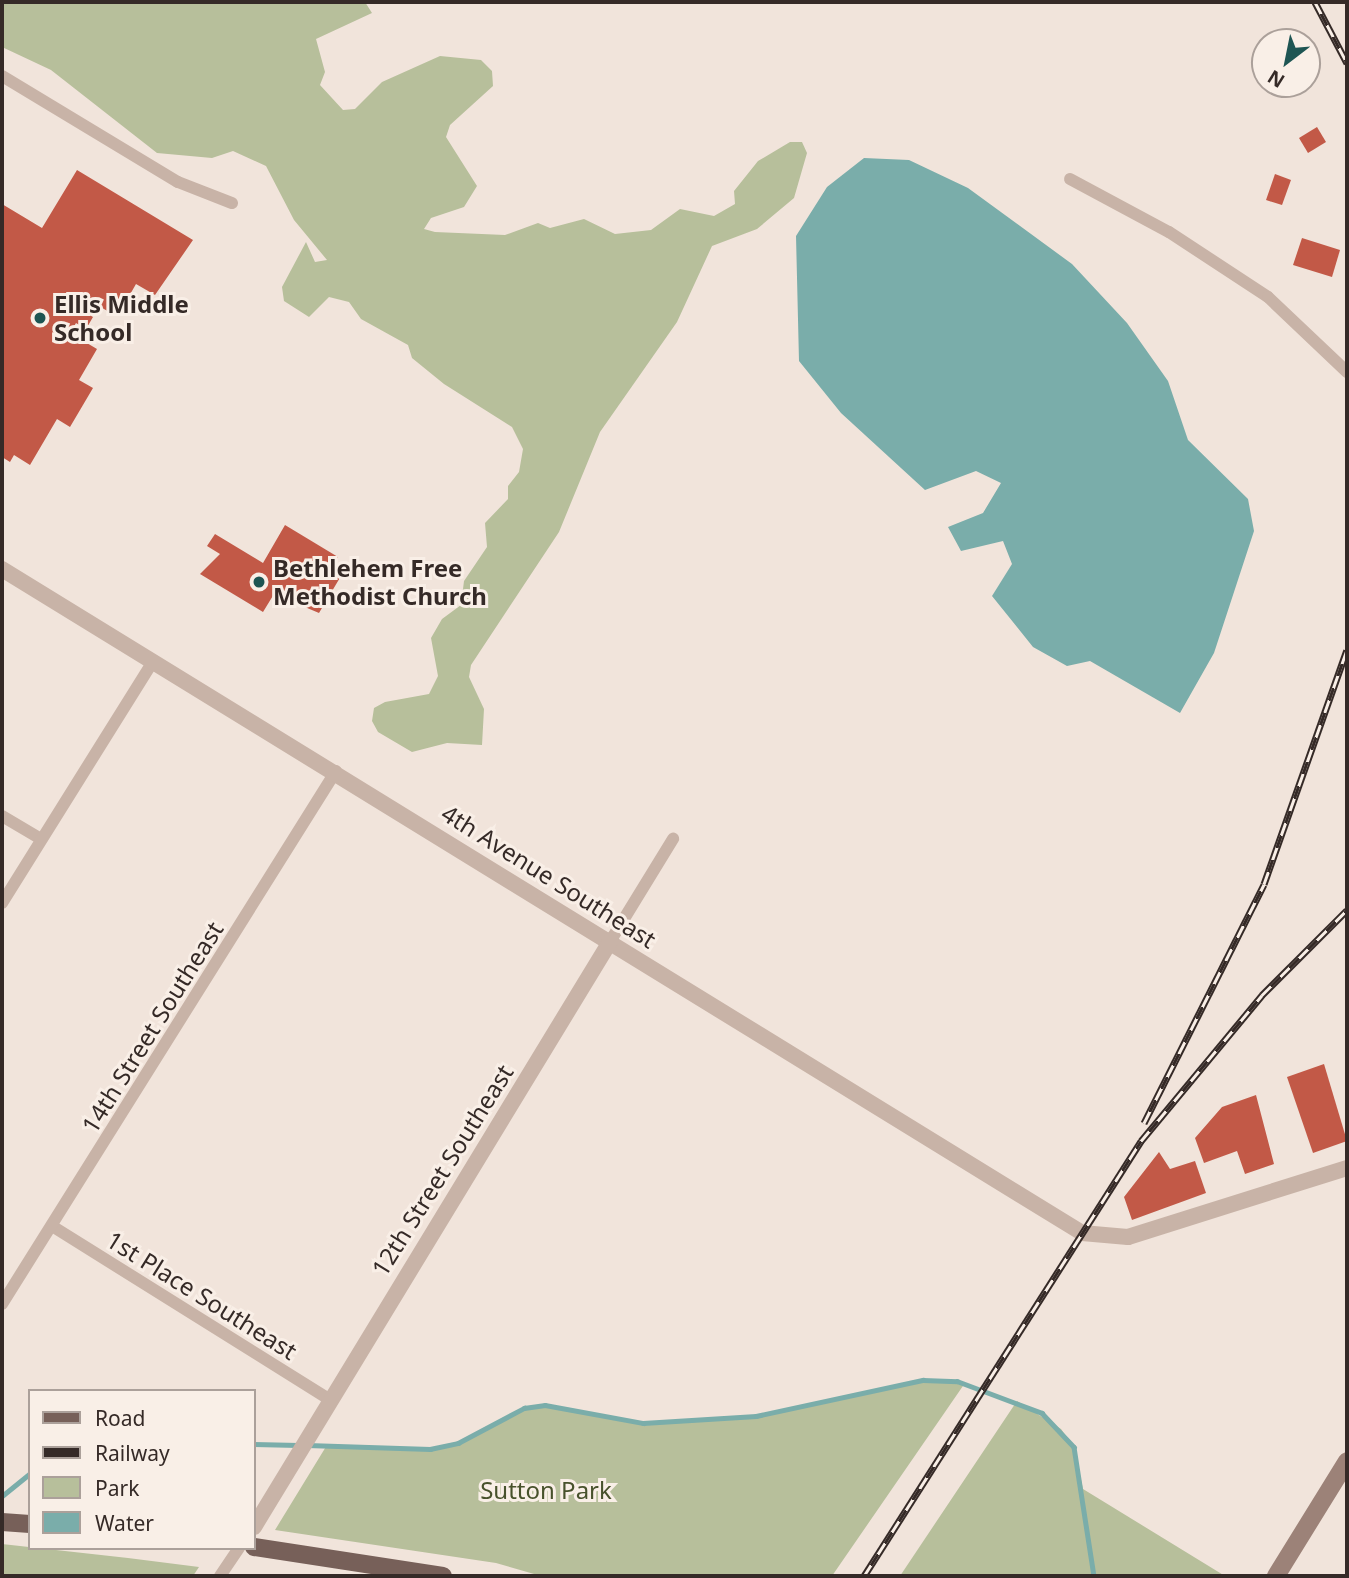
<!DOCTYPE html>
<html>
<head>
<meta charset="utf-8">
<style>
	body { margin:0 }
	#map { position:relative; width:1349px; height:1578px; overflow:hidden; background:#f1e4db; font-family:"Noto Sans",sans-serif }
	div>[style] { position:absolute }
	[style*='--x'] { left:calc(var(--x)*1px); top:calc(var(--y)*1px); width:calc(var(--w)*1px); rotate:calc(var(--a)*1deg) }
	.green>* { inset:0; background:#b7bf9b }
	.water>* { inset:0; background:#7aadaa }
	.stream>* { height:4.5px; margin:-2.25px; padding:0 2.25px; transform-origin:2.25px; border-radius:2.25px; background:#7aadaa }
	.building>* { inset:0; background:#c25947 }
	.minor>* { height:12px; margin:-6px; padding:0 6px; transform-origin:6px; border-radius:6px; background:#c8b3a7 }
	.tertiary>* { height:16px; margin:-8px; padding:0 8px; transform-origin:8px; border-radius:8px; background:#c8b3a7 }
	.secondary>* { height:18px; margin:-9px; padding:0 9px; transform-origin:9px; border-radius:9px; background:#9c8278 }
	.primary>* { height:18px; margin:-9px; padding:0 9px; transform-origin:9px; border-radius:9px; background:#776059 }
	.rail>* { height:7px; margin-top:-3.5px; transform-origin:0; background:repeating-linear-gradient(90deg,#f9efe7 0 13px,#352a27 0 26px); box-sizing:border-box; border-block:2px solid #352a27 }
	.dots>* { width:19px; height:19px; translate:-50% -50%; box-sizing:border-box; border:4px solid #f9efe7; border-radius:50% }
	span { translate:-50% -50%; white-space:nowrap; text-align:center; line-height:1.15; -webkit-text-stroke:6px #f9efe7; paint-order:stroke }
	.poi-label { font-size:24px; color:#352a27; font-weight:700 }
	.left { translate:0 -50%; text-align:left }
	.street-label { font-size:24px; color:#352a27 }
	.park-label { font-size:24px; color:#48522c }
	.frame { position:absolute; inset:0; border:4px solid #352a27; pointer-events:none }
	.legend { position:absolute; left:28px; top:1389px; width:228px; height:161px; box-sizing:border-box; background:#f9efe7; border:2px solid #aba09a; margin:0; padding:9px 12px; list-style:none; font-size:21px; color:#352a27 }
	.legend li { display:flex; align-items:center; gap:14px; height:35px }
	.legend b { width:35px; border:2px solid #aba09a }
	.north { position:absolute; left:1251px; top:28px; width:70px; height:70px; box-sizing:border-box; background:#f9efe7; border:2px solid #aba09a; border-radius:50%; rotate:212deg; font-size:19px; font-weight:700; line-height:28px; text-align:center; color:#352a27 }
	.north::after { content:''; display:block; margin:auto; width:24px; height:32px; background:#1e5553; clip-path:polygon(50% 0,100% 100%,50% 72%,0 100%) }
</style>
</head>
<body>
<div id="map">
	<div class="green">
		<i style="clip-path:polygon(2px 2px,365px 2px,372px 13px,316px 39px,325px 72px,320px 85px,343px 110px,355px 109px,382px 82px,440px 56px,481px 60px,492px 71px,493px 86px,450px 125px,446px 137px,477px 186px,464px 207px,431px 218px,424px 229px,435px 232px,505px 235px,538px 223px,550px 228px,584px 219px,615px 234px,651px 230px,680px 209px,714px 216px,735px 204px,734px 191px,758px 161px,790px 142px,802px 142px,807px 153px,794px 198px,757px 229px,712px 246px,677px 322px,600px 432px,559px 532px,471px 665px,469px 677px,484px 709px,482px 745px,447px 743px,412px 752px,378px 732px,372px 721px,374px 708px,385px 702px,429px 694px,438px 676px,431px 638px,442px 619px,461px 605px,464px 581px,487px 547px,485px 523px,508px 499px,508px 486px,519px 472px,523px 449px,512px 427px,444px 384px,412px 358px,408px 345px,361px 319px,349px 302px,329px 297px,309px 317px,284px 301px,282px 287px,306px 242px,315px 262px,327px 260px,294px 220px,266px 166px,233px 151px,212px 158px,157px 153px,51px 70px,2px 47px)"></i>
		<i style="clip-path:polygon(923px 1380px,965px 1383px,832px 1576px,541px 1576px,496px 1563px,275px 1530px,327px 1445px,430px 1449px,458px 1443px,524px 1408px,545px 1405px,643px 1423px,756px 1416px)"></i>
		<i style="clip-path:polygon(1017px 1401px,1061px 1429px,1074px 1447px,1083px 1489px,1225px 1576px,900px 1576px)"></i>
		<i style="clip-path:polygon(2px 1544px,128px 1558px,199px 1567px,193px 1576px,2px 1576px)"></i>
	</div>
	<div class="water">
		<i style="clip-path:polygon(864px 158px,909px 160px,968px 188px,1072px 264px,1127px 323px,1168px 381px,1188px 440px,1248px 499px,1254px 531px,1214px 653px,1180px 713px,1090px 661px,1067px 666px,1033px 647px,992px 596px,1012px 564px,1003px 541px,961px 551px,948px 527px,983px 513px,1001px 483px,976px 471px,925px 490px,841px 413px,799px 361px,796px 236px,827px 187px)"></i>
	</div>
	<div class="stream">
		<i style="--x:254;--y:1444;--w:44;--a:1.3"></i>
		<i style="--x:307;--y:1445;--w:123;--a:1.9"></i>
		<i style="--x:430;--y:1449;--w:29;--a:-12"></i>
		<i style="--x:458;--y:1443;--w:75;--a:-27.9"></i>
		<i style="--x:524;--y:1408;--w:21;--a:-8"></i>
		<i style="--x:545;--y:1405;--w:100;--a:10.4"></i>
		<i style="--x:643;--y:1423;--w:113;--a:-3.5"></i>
		<i style="--x:756;--y:1416;--w:171;--a:-12.2"></i>
		<i style="--x:923;--y:1380;--w:34;--a:2"></i>
		<i style="--x:957;--y:1381;--w:91;--a:20.6"></i>
		<i style="--x:1042;--y:1413;--w:47;--a:46.7"></i>
		<i style="--x:1074;--y:1447;--w:131;--a:81.2"></i>
		<i style="--x:2;--y:1496;--w:36;--a:-39"></i>
	</div>
	<div class="building">
		<i style="clip-path:polygon(1317px 127px,1326px 142px,1308px 153px,1299px 138px)"></i>
		<i style="clip-path:polygon(77px 170px,193px 240px,155px 295px,136px 284px,124px 305px,109px 312px,89px 300px,83px 311px,93px 317px,86px 329px,76px 323px,70px 333px,97px 349px,79px 380px,93px 388px,70px 427px,57px 419px,30px 465px,14px 455px,10px 462px,2px 457px,2px 204px,42px 228px)"></i>
		<i style="clip-path:polygon(1275px 174px,1291px 180px,1282px 205px,1266px 200px)"></i>
		<i style="clip-path:polygon(1302px 238px,1340px 250px,1332px 277px,1293px 265px)"></i>
		<i style="clip-path:polygon(285px 525px,338px 557px,330px 570px,341px 576px,319px 613px,274px 594px,263px 612px,200px 574px,220px 554px,207px 546px,215px 534px,263px 563px)"></i>
		<i style="clip-path:polygon(1324px 1064px,1347px 1141px,1313px 1153px,1287px 1077px)"></i>
		<i style="clip-path:polygon(1256px 1095px,1274px 1164px,1245px 1174px,1237px 1151px,1204px 1163px,1195px 1138px,1222px 1107px)"></i>
		<i style="clip-path:polygon(1159px 1152px,1170px 1169px,1195px 1161px,1206px 1193px,1132px 1220px,1124px 1197px)"></i>
	</div>
	<div class="minor">
		<i style="--x:2;--y:76;--w:205;--a:31.1"></i>
		<i style="--x:178;--y:182;--w:58;--a:21.3"></i>
		<i style="--x:1070;--y:179;--w:112;--a:28.2"></i>
		<i style="--x:1169;--y:232;--w:118;--a:33.3"></i>
		<i style="--x:1268;--y:297;--w:109;--a:43.5"></i>
		<i style="--x:2;--y:816;--w:45;--a:30.5"></i>
		<i style="--x:2;--y:903;--w:285;--a:-58"></i>
		<i style="--x:611;--y:940;--w:119;--a:-58.5"></i>
		<i style="--x:52;--y:1226;--w:328;--a:32"></i>
		<i style="--x:2;--y:1304;--w:629;--a:-57.93"></i>
		<i style="--x:220;--y:1576;--w:34;--a:-56"></i>
	</div>
	<div class="tertiary">
		<i style="--x:2;--y:569;--w:1268;--a:31.58"></i>
		<i style="--x:1082;--y:1233;--w:46;--a:5"></i>
		<i style="--x:1128;--y:1237;--w:230;--a:-17.5"></i>
		<i style="--x:254;--y:1527;--w:687;--a:-58.69"></i>
	</div>
	<div class="secondary">
		<i style="--x:1276;--y:1576;--w:135;--a:-58.3"></i>
	</div>
	<div class="primary">
		<i style="--x:2;--y:1522;--w:28;--a:4"></i>
		<i style="--x:254;--y:1547;--w:191;--a:8.7"></i>
	</div>
	<div class="rail">
		<i style="--x:1315;--y:2;--w:69;--a:62.3"></i>
		<i style="--x:1144;--y:1123;--w:267;--a:-63.3"></i>
		<i style="--x:1264;--y:884;--w:248;--a:-70.5"></i>
		<i style="--x:864;--y:1576;--w:516;--a:-57.51"></i>
		<i style="--x:1141;--y:1141;--w:190;--a:-50.3"></i>
		<i style="--x:1262;--y:995;--w:120;--a:-45"></i>
	</div>
	<div class="dots">
		<i style="left:40px;top:318px;background:#1e5553"></i>
		<i style="left:259px;top:582px;background:#1e5553"></i>
	</div>
	<div class="poi-label">
		<span class="left" style="left:54px;top:318px">Ellis Middle<br>School</span>
		<span class="left" style="left:273px;top:582px">Bethlehem Free<br>Methodist Church</span>
	</div>
	<div class="street-label">
		<span style="left:549px;top:876px;rotate:32deg">4th Avenue Southeast</span>
		<span style="left:152px;top:1027px;rotate:-58deg">14th Street Southeast</span>
		<span style="left:442px;top:1170px;rotate:-58deg">12th Street Southeast</span>
		<span style="left:202px;top:1295px;rotate:32deg">1st Place Southeast</span>
	</div>
	<div class="park-label">
		<span style="left:546px;top:1490px">Sutton Park</span>
	</div>
	<div class="frame"></div>
	<ul class="legend">
	<li><b style="height:9px;background:#776059"></b>Road</li>
	<li><b style="height:9px;background:#352a27"></b>Railway</li>
	<li><b style="height:19px;background:#b7bf9b"></b>Park</li>
	<li><b style="height:19px;background:#7aadaa"></b>Water</li>
	</ul>
	<div class="north">N</div>
</div>
</body>
</html>
